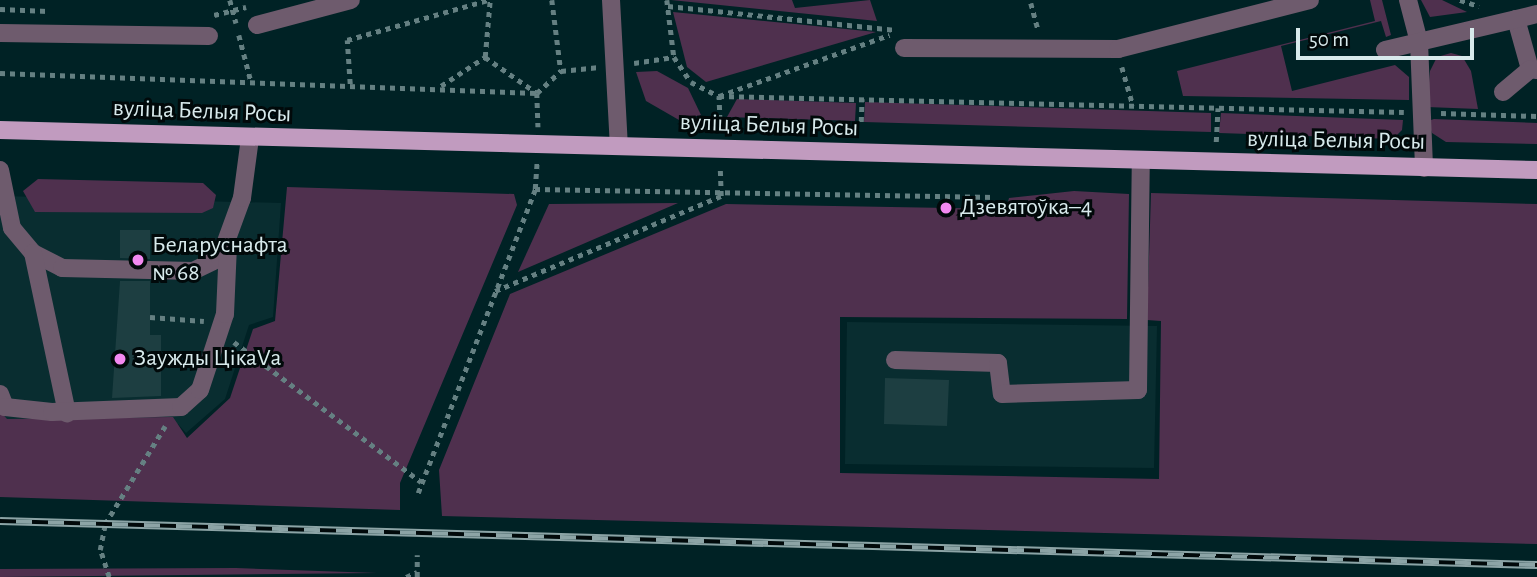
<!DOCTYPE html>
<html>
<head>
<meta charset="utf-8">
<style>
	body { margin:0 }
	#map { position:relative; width:1537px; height:577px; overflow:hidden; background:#002225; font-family:"Alegreya Sans",sans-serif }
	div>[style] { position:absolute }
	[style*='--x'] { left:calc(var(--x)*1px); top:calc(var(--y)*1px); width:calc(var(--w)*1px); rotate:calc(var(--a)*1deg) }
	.built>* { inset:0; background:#092d30 }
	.green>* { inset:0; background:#4f304e }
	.building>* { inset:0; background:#1d3e41 }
	.path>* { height:4.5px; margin-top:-2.25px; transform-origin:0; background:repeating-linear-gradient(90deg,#658082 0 5px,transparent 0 10px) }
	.minor>* { height:18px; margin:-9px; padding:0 9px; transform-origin:9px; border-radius:9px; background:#6e5b6d }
	.major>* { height:18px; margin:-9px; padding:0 9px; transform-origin:9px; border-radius:9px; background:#c19bbf }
	.rail>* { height:8px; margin-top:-4px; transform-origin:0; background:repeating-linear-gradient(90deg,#01090a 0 16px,#8ca4a6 0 32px); box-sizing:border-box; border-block:2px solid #8ca4a6 }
	.dots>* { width:19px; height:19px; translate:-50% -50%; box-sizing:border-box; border:4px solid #01090a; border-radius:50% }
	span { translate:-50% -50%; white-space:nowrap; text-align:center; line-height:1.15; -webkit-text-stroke:6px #01090a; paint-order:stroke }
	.street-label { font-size:24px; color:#d8eaec }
	.poi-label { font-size:24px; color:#d8eaec }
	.left { translate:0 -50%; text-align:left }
	.scale { position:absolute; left:1296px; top:28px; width:178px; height:32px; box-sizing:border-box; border:4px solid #d8eaec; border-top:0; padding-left:9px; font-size:21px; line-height:24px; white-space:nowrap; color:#d8eaec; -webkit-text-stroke:5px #01090a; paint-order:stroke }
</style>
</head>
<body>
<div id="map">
	<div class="built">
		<i style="clip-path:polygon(0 196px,281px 203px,273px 317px,249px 325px,225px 399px,186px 433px,178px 424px,14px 427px,0 421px)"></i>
		<i style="clip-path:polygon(847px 322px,1157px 326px,1154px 468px,845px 464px)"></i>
	</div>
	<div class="green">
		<i style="clip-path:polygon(671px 0,792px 0,795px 8px,870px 0,877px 21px)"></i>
		<i style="clip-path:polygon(1370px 0,1382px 0,1391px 35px,1386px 37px,1381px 21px,1281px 46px,1292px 91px,1395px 65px,1409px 77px,1409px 100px,1183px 96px,1177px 71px,1375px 21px)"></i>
		<i style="clip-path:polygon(1421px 0,1442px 0,1467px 12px,1430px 17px)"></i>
		<i style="clip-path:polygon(673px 12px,876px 32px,706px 82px,687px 67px)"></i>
		<i style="clip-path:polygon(1451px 53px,1462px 56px,1471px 71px,1478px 109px,1427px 107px,1430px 71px,1437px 57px)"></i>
		<i style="clip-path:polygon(657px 71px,688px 88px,701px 115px,679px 120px,646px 101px,636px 72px)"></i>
		<i style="clip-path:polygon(737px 99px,856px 103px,855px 121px,727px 117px)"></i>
		<i style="clip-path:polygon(865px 102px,1211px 113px,1211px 132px,864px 122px)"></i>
		<i style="clip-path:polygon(1221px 113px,1403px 120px,1402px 130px,1393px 139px,1219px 133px)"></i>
		<i style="clip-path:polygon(1434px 119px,1537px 123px,1537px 144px,1446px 142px,1432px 133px,1428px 121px)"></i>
		<i style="clip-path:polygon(38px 179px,203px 183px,216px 195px,213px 208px,202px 213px,35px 212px,23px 191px)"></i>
		<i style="clip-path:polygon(287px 187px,514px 194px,517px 205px,400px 483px,400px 510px,0 497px,0 411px,7px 419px,173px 417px,187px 438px,230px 398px,253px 329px,275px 321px)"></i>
		<i style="clip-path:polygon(1074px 191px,1129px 194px,1127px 319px,840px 317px,840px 473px,1159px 479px,1161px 321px,1147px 320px,1151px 193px,1537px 204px,1537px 544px,442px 516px,439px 470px,510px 294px,726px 204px,1006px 209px,1009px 198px)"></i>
		<i style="clip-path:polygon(678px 203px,518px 272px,549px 204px)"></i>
		<i style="clip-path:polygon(236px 568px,377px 573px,0 577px,0 569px)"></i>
	</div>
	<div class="building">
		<i style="clip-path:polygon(120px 230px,150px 230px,150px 259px,120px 258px)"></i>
		<i style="clip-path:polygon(120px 281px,150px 281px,150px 335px,161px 335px,161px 396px,112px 398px)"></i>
		<i style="clip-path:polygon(885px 378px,949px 380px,947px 426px,884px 424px)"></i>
	</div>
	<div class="path">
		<i style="--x:230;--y:0;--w:24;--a:75"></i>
		<i style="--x:552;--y:0;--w:72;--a:82.8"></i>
		<i style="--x:667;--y:0;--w:57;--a:83"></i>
		<i style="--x:674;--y:57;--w:30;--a:56"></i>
		<i style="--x:691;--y:82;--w:31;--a:27"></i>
		<i style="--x:719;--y:96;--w:685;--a:1.34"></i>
		<i style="--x:1460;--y:0;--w:20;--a:18"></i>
		<i style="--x:1031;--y:3;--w:27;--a:75"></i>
		<i style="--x:668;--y:6;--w:229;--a:6"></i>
		<i style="--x:0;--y:9;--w:48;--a:2.4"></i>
		<i style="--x:214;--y:15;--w:33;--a:-14"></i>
		<i style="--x:239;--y:35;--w:48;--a:75.4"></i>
		<i style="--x:485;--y:57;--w:63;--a:34.7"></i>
		<i style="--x:537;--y:93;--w:34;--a:88"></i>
		<i style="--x:634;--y:63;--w:40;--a:-8.5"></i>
		<i style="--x:1122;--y:67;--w:40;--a:74"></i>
		<i style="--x:0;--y:73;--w:537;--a:2.13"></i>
		<i style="--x:537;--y:93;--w:33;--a:-43"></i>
		<i style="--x:561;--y:71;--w:36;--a:-6"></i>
		<i style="--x:350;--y:84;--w:44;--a:-93.9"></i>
		<i style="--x:347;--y:40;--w:147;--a:-15.8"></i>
		<i style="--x:441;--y:86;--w:53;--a:-33.4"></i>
		<i style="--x:485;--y:57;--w:57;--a:-85"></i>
		<i style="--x:1441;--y:113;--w:96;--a:1.8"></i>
		<i style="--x:861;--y:122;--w:23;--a:-88"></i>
		<i style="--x:720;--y:130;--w:34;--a:-92"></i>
		<i style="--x:719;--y:96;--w:181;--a:-19.7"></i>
		<i style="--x:1216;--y:142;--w:34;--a:-87"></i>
		<i style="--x:535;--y:189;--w:460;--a:1"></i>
		<i style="--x:495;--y:291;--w:245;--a:-22.8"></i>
		<i style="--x:721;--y:196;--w:29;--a:-92"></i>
		<i style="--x:150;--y:317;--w:54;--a:4.2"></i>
		<i style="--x:234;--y:342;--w:234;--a:36.8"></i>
		<i style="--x:418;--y:493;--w:326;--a:-68.9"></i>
		<i style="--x:535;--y:189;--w:26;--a:-86"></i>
		<i style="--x:109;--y:577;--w:28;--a:-108"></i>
		<i style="--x:100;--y:550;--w:26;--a:-79"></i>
		<i style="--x:105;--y:524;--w:115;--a:-58.5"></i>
		<i style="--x:406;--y:577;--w:12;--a:-24"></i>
		<i style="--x:417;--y:577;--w:22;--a:-90"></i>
	</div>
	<div class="minor">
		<i style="--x:611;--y:0;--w:146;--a:86.9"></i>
		<i style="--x:1408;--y:0;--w:43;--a:75.3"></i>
		<i style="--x:1419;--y:42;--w:126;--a:87.7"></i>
		<i style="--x:1516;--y:19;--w:52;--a:74.4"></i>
		<i style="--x:1530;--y:69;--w:7;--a:8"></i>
		<i style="--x:257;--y:25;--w:97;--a:-14.9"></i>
		<i style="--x:0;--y:33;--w:209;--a:0.8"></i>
		<i style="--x:904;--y:48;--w:214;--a:0.3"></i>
		<i style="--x:1118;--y:49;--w:198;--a:-14.3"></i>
		<i style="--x:1385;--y:50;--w:156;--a:-13.3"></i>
		<i style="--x:1503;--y:92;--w:35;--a:-40"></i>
		<i style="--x:0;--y:170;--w:59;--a:78.3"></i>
		<i style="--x:12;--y:228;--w:33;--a:50"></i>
		<i style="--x:33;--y:253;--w:33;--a:27"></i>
		<i style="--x:62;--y:268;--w:131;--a:1.3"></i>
		<i style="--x:193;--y:271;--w:30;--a:-26"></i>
		<i style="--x:220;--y:258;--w:64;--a:-69.9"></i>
		<i style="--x:242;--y:198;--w:61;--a:-82.4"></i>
		<i style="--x:33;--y:253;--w:164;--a:78"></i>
		<i style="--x:895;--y:360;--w:103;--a:1.7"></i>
		<i style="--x:998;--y:363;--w:31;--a:83"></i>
		<i style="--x:1002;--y:394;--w:136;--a:-1.7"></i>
		<i style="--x:1138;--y:390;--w:230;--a:-89.3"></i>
		<i style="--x:0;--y:394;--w:14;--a:69"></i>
		<i style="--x:5;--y:407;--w:47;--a:6.1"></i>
		<i style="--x:52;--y:412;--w:129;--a:-2.2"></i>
		<i style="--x:181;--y:407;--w:25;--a:-42"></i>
		<i style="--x:200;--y:390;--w:80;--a:-71.8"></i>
		<i style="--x:225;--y:314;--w:68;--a:-87.5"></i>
	</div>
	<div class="major">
		<i style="--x:0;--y:130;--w:1538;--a:1.49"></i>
	</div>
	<div class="rail">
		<i style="--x:0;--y:521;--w:1538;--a:1.64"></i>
	</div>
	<div class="dots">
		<i style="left:946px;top:208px;background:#f389f1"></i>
		<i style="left:138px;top:260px;background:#f389f1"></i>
		<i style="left:120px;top:359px;background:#f389f1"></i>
	</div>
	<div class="street-label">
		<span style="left:202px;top:112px;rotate:2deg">вуліца Белыя Росы</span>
		<span style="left:769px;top:126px;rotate:2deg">вуліца Белыя Росы</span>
		<span style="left:1336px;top:141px;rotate:1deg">вуліца Белыя Росы</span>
	</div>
	<div class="poi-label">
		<span class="left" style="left:960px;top:208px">Дзевятоўка–4</span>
		<span class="left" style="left:152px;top:260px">Беларуснафта<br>№ 68</span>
		<span class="left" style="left:134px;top:359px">Заужды ЦікаVа</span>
	</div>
	<div class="scale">50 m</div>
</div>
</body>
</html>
